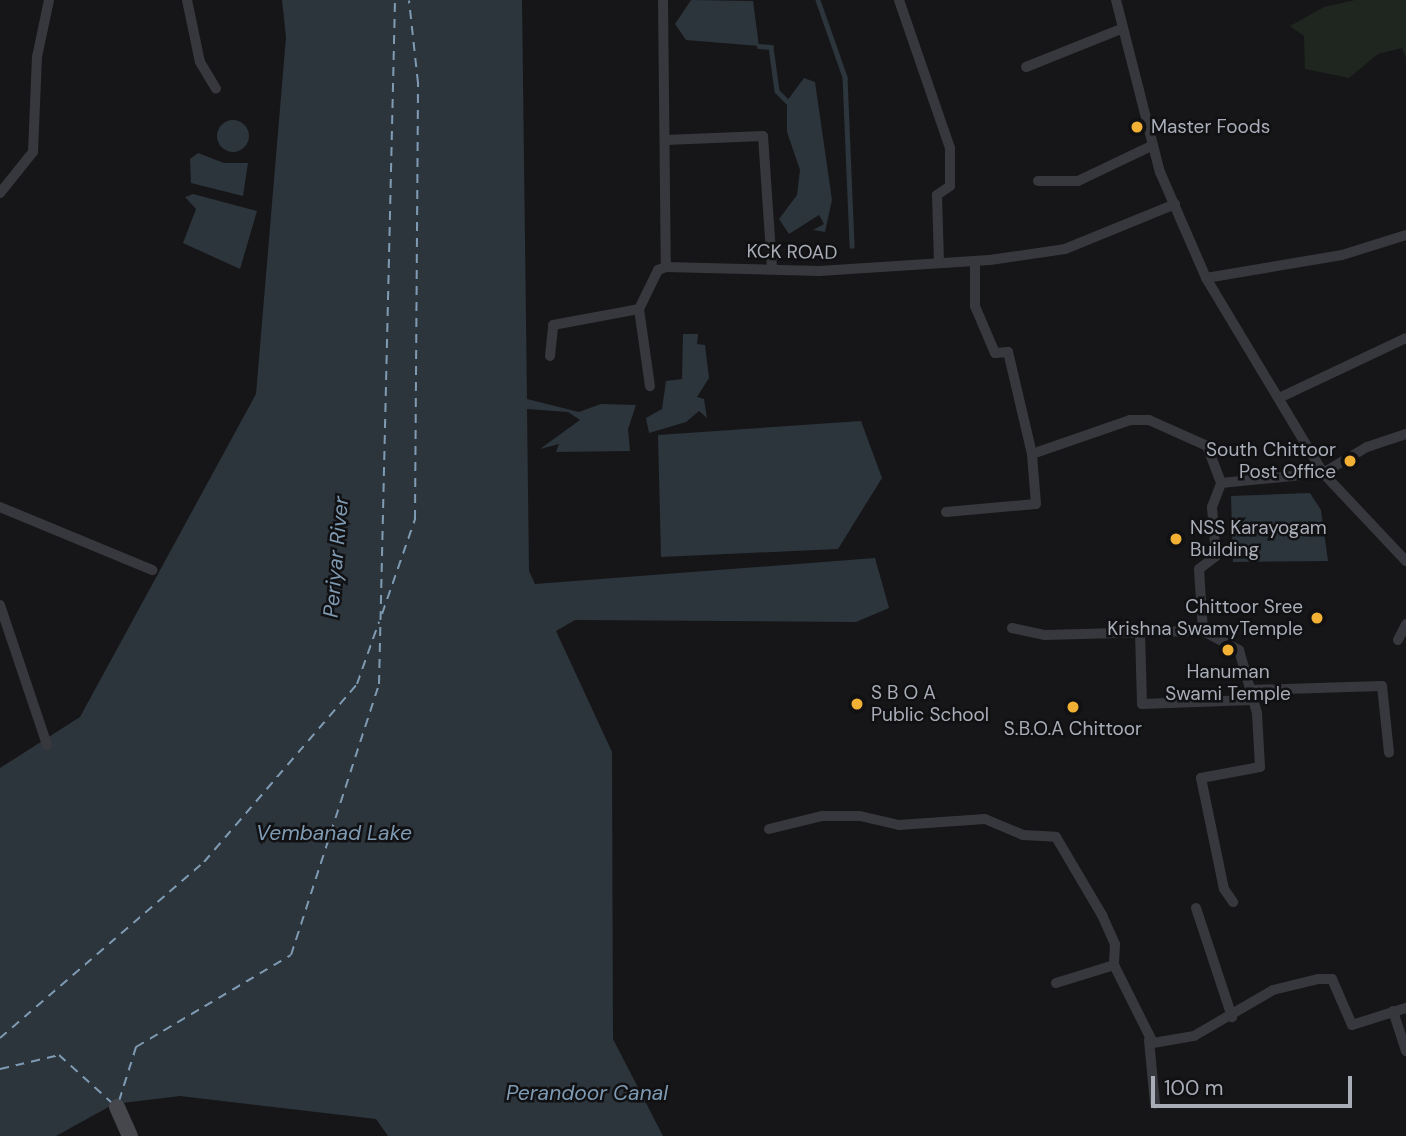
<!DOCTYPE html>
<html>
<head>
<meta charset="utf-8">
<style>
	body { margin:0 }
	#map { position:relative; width:1406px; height:1136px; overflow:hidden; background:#161618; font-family:"DM Sans",sans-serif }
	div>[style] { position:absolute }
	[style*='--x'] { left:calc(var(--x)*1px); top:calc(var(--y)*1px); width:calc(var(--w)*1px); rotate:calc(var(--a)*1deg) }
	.green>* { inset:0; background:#1e261f }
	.water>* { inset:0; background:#2c353c }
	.round { border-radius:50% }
	.stream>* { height:4.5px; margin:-2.25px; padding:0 2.25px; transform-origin:2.25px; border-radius:2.25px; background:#2c353c }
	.ferry>* { height:2px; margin-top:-1px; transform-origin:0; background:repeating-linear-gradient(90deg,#7f9bb3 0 9px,transparent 0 16px) }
	.street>* { height:10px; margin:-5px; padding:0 5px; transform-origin:5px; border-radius:5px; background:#37383d }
	.secondary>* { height:16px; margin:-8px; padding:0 8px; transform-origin:8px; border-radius:8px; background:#45474d }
	.dots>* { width:19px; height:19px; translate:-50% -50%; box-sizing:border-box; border:4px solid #111113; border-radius:50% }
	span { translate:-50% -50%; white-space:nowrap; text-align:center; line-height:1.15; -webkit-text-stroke:5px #111113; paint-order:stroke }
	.poi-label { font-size:19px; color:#a8adb8 }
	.left { translate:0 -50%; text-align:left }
	.right { translate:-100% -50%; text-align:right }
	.street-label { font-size:19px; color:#a8adb8 }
	.water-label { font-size:21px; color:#7f9bb3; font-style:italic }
	.scale { position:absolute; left:1151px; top:1076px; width:201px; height:32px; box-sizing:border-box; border:4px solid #a8adb8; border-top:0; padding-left:9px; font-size:21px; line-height:24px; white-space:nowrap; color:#a8adb8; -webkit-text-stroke:5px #111113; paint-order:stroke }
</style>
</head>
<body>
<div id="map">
	<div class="green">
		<i style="clip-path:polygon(1355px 0,1406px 0,1406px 58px,1402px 48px,1378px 54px,1349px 78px,1305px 69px,1304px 36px,1290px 26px,1324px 7px)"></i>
	</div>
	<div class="water">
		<i style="clip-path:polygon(282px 0,522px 0,527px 399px,579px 412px,601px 404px,636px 405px,628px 429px,630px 451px,556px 452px,559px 444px,540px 449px,580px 420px,568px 412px,527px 409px,529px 571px,535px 584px,875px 558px,889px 608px,856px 622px,575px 620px,556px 631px,612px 752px,613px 1039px,663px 1136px,388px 1136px,376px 1119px,180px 1096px,114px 1104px,56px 1136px,0 1136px,0 768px,80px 717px,256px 394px,286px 37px)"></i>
		<i style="clip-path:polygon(691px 0,753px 1px,759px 46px,686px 40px,675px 24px)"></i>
		<i style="clip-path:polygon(804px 78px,815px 82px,832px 200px,825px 232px,813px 230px,824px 224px,819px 215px,789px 234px,779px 219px,797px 195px,800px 170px,787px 132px,787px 101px)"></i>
		<i class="round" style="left:217px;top:120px;width:32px;height:32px"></i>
		<i style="clip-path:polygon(198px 153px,224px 163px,248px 163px,243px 196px,191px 183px,190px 159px)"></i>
		<i style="clip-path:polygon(193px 194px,257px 211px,240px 269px,183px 243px,196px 209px,185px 197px)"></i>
		<i style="clip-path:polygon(683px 334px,698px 334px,697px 344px,705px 345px,709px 378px,697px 397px,704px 399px,707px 418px,699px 411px,686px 422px,649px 433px,646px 418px,662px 409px,666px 381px,682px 379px)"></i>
		<i style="clip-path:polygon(861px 421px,882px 478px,838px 549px,661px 557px,658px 435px)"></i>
		<i style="clip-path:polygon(1310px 493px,1321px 510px,1328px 561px,1233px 562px,1231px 496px)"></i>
	</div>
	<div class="stream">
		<i style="--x:818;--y:0;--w:82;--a:70.7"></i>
		<i style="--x:845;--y:77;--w:169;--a:87.6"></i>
		<i style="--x:759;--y:46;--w:12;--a:5"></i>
		<i style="--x:771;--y:47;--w:44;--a:82.2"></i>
		<i style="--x:777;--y:91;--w:14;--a:45"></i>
	</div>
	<div class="ferry">
		<i style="--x:382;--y:614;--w:101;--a:-70.8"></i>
		<i style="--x:415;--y:519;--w:436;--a:-89.6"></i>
		<i style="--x:418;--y:83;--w:83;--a:-96.2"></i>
		<i style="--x:0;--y:1038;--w:269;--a:-40.8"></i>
		<i style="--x:204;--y:862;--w:235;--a:-49.3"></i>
		<i style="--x:357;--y:684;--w:66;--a:-70.5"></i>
		<i style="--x:0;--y:1069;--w:61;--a:-13.3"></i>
		<i style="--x:59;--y:1055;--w:72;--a:42.2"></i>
		<i style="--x:119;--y:1101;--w:57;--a:-72.5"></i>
		<i style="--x:136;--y:1047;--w:180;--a:-30.7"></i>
		<i style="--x:291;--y:955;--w:285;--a:-72"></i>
		<i style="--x:379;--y:684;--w:684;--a:-88.66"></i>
	</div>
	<div class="street">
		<i style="--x:187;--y:0;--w:63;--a:78.2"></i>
		<i style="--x:200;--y:62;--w:31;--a:59"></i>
		<i style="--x:663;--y:0;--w:267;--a:89.4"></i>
		<i style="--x:666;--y:267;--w:153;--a:1.5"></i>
		<i style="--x:819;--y:271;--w:171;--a:-3.7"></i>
		<i style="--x:990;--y:260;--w:76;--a:-8.3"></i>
		<i style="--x:1065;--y:249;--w:119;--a:-22.2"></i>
		<i style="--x:899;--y:0;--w:157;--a:71"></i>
		<i style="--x:950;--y:148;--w:38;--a:90"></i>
		<i style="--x:950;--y:186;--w:16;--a:145"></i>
		<i style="--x:937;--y:195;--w:68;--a:88.3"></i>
		<i style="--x:1116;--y:0;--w:178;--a:75.7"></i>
		<i style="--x:1160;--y:172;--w:116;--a:66.5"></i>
		<i style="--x:1026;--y:67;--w:102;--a:-21.8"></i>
		<i style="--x:665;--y:140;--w:98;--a:-2.3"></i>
		<i style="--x:763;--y:136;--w:133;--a:86.1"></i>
		<i style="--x:1038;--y:181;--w:40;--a:0"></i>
		<i style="--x:1078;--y:181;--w:83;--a:-25.6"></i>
		<i style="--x:0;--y:193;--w:53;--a:-51.2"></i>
		<i style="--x:33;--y:152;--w:95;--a:-87.6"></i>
		<i style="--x:37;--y:57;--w:58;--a:-78.1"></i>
		<i style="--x:1406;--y:235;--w:67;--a:162.6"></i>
		<i style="--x:1342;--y:255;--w:138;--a:170.4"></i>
		<i style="--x:1206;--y:278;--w:227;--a:59"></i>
		<i style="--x:1323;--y:473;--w:121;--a:46.7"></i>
		<i style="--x:639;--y:309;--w:78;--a:81.9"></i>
		<i style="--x:550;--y:356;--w:31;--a:-84"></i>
		<i style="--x:553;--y:325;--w:87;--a:-10.5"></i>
		<i style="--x:639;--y:309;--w:43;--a:-64"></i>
		<i style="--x:658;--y:270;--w:9;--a:-21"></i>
		<i style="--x:1279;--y:398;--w:140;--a:-25.3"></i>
		<i style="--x:1032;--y:454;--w:104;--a:-19.1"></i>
		<i style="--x:1130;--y:420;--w:19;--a:0"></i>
		<i style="--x:1149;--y:420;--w:64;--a:24.1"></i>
		<i style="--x:1207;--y:446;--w:40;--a:69"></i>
		<i style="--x:0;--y:507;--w:165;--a:22.5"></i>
		<i style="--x:946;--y:512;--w:90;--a:-5.1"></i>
		<i style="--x:1036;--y:504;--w:50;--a:-94.6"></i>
		<i style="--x:1032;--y:454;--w:105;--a:-103.2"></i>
		<i style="--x:1008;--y:352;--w:13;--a:176"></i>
		<i style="--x:995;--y:353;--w:51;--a:-113.1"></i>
		<i style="--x:975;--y:306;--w:45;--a:-90"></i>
		<i style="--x:0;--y:605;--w:148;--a:71.4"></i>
		<i style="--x:1012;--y:628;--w:34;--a:12"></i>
		<i style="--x:1045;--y:635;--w:158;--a:-1.5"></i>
		<i style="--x:1203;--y:631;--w:62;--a:-93.7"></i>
		<i style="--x:1199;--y:569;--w:21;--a:-37"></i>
		<i style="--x:1216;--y:556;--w:49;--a:-94.7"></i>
		<i style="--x:1212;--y:507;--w:26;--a:-69"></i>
		<i style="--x:1221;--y:483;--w:102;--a:-5.6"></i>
		<i style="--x:1323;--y:473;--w:51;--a:-30.6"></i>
		<i style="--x:1367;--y:447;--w:41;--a:-18.4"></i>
		<i style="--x:1203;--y:631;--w:41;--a:27.8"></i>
		<i style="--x:1239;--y:650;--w:66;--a:74.1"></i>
		<i style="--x:1257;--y:713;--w:54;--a:86.8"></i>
		<i style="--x:1260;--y:767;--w:60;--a:169.4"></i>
		<i style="--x:1201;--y:778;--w:113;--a:78.3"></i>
		<i style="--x:1224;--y:889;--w:16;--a:55"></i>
		<i style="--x:1140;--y:632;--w:72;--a:88.4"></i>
		<i style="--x:1142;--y:704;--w:111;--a:-2.1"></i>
		<i style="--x:1398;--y:640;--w:18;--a:-63"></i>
		<i style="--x:1250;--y:690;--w:132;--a:-1.7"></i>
		<i style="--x:1382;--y:686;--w:67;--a:84"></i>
		<i style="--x:769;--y:829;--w:55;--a:-13.8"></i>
		<i style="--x:822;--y:816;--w:38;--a:0"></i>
		<i style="--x:860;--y:816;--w:40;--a:13"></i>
		<i style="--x:899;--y:825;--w:86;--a:-4"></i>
		<i style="--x:985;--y:819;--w:41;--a:22.8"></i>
		<i style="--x:1023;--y:835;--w:33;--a:3"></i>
		<i style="--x:1056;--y:837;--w:91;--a:59.5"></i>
		<i style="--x:1102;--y:915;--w:32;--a:66"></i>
		<i style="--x:1115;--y:944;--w:21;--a:93"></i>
		<i style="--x:1196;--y:908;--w:115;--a:71.7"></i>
		<i style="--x:1056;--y:983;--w:61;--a:-17.2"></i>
		<i style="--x:1114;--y:965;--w:87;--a:63.4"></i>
		<i style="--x:1153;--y:1043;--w:42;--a:-9.7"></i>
		<i style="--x:1194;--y:1036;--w:91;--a:-30.2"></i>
		<i style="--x:1273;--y:990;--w:46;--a:-13.7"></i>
		<i style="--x:1318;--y:979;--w:14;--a:0"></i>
		<i style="--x:1332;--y:979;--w:50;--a:66.5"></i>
		<i style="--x:1352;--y:1025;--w:57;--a:-17.5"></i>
		<i style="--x:1393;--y:1011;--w:42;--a:72"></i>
		<i style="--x:1149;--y:1040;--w:64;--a:84.6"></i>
	</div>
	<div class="secondary">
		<i style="--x:117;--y:1107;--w:32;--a:66"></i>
	</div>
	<div class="dots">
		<i style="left:1137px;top:127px;background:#f2b134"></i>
		<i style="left:1350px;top:461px;background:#f2b134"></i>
		<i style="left:1176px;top:539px;background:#f2b134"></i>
		<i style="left:1317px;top:618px;background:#f2b134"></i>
		<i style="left:1228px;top:650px;background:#f2b134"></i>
		<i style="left:857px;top:704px;background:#f2b134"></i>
		<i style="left:1073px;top:707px;background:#f2b134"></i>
	</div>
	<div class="poi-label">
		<span class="left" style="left:1151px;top:127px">Master Foods</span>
		<span class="right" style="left:1336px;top:461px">South Chittoor<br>Post Office</span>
		<span class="left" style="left:1190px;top:539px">NSS Karayogam<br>Building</span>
		<span class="right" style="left:1303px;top:618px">Chittoor Sree<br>Krishna SwamyTemple</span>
		<span style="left:1228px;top:683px">Hanuman<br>Swami Temple</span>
		<span class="left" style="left:871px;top:704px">S B O A<br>Public School</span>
		<span style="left:1073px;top:729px">S.B.O.A Chittoor</span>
	</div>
	<div class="street-label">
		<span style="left:792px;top:252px;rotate:1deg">KCK ROAD</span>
	</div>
	<div class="water-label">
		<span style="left:336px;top:557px;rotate:-85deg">Periyar River</span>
		<span style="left:334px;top:833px">Vembanad Lake</span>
		<span style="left:587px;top:1093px">Perandoor Canal</span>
	</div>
	<div class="scale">100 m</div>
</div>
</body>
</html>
